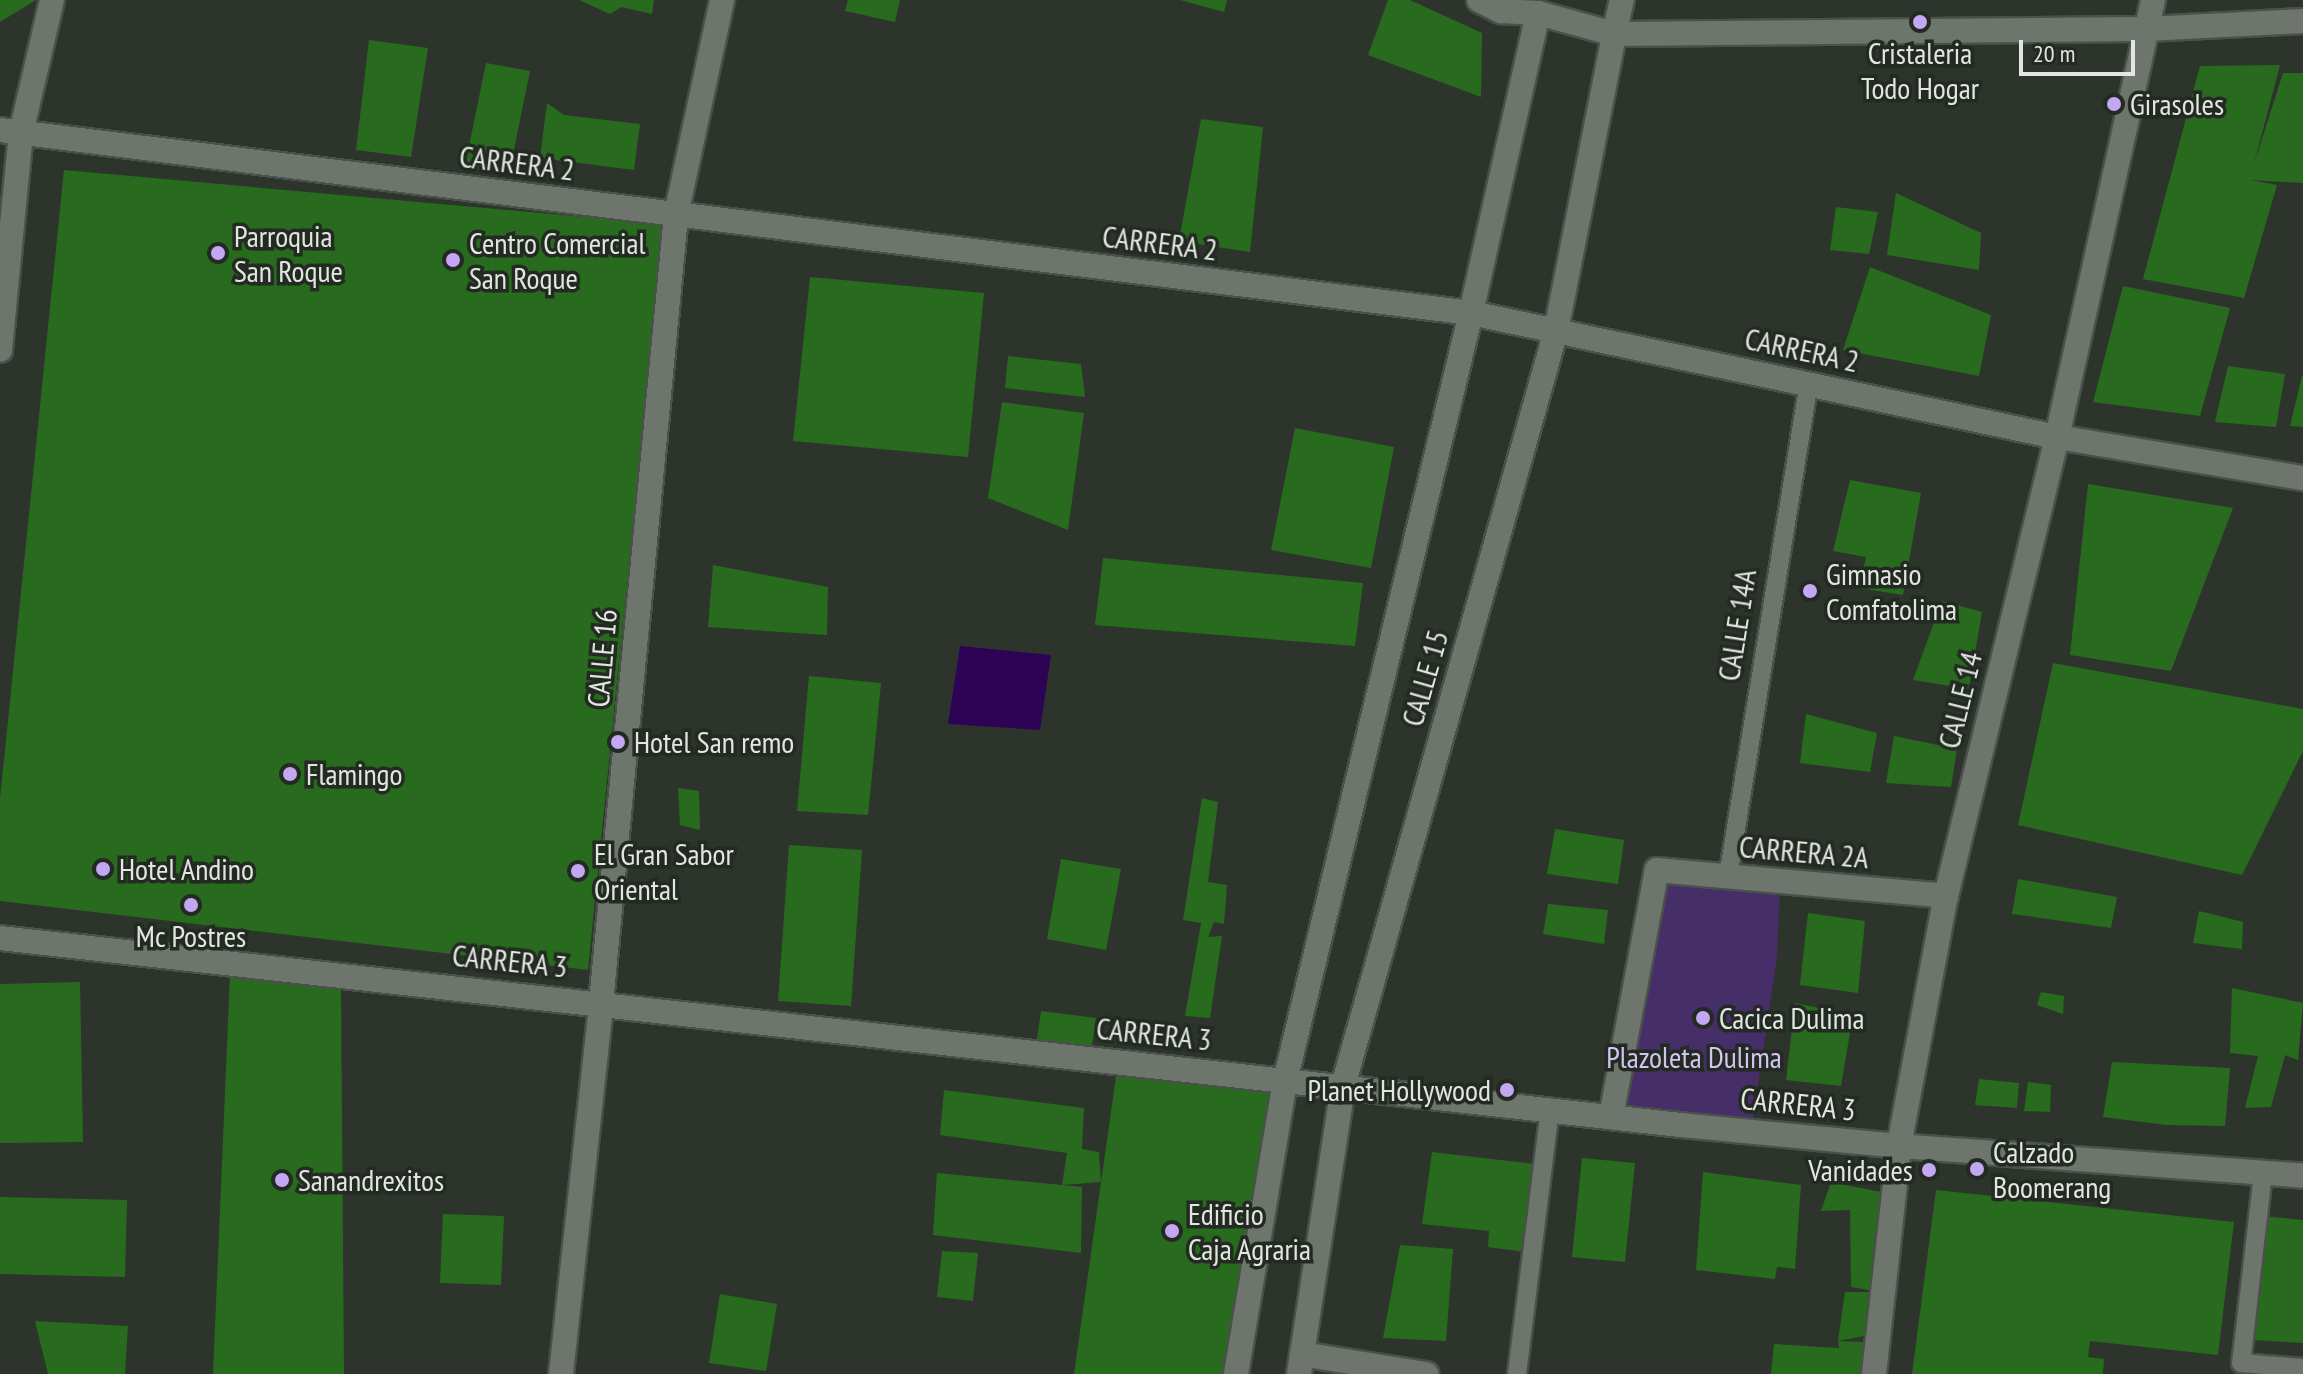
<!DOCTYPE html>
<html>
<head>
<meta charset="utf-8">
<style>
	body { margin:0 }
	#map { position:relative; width:2303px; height:1374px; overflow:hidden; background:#2d342c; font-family:"PT Sans Narrow",sans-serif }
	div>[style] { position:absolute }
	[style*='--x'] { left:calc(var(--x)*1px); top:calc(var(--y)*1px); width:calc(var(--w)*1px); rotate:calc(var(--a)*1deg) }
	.green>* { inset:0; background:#462e69 }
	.water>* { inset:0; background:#2e0355 }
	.building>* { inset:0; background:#286b1e }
	.roads { filter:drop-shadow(2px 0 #4a504a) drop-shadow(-2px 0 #4a504a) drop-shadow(0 2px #4a504a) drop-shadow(0 -2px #4a504a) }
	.lane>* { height:18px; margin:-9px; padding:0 9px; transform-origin:9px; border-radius:9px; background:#6d756c }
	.street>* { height:24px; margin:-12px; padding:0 12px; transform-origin:12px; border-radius:12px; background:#6d756c }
	.secondary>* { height:24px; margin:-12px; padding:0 12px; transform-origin:12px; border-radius:12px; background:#6d756c }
	.dots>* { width:22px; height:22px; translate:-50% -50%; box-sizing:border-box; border:4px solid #232a22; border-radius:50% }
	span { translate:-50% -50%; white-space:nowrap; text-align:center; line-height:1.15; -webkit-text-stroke:7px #232a22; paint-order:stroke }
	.poi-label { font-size:30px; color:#e2e6e1 }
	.left { translate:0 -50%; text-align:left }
	.right { translate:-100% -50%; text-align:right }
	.street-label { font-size:30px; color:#e2e6e1 }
	.park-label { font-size:30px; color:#d2c3f0 }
	.scale { position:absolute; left:2019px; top:40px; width:116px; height:36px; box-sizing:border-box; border:4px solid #e2e6e1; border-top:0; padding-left:10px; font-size:24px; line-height:28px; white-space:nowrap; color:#e2e6e1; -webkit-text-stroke:6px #232a22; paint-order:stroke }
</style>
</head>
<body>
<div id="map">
	<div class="green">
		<i style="clip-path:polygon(1660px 876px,1780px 887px,1777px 957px,1751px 1132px,1618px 1118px)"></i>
	</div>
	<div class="water">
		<i style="clip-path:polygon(960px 646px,1051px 655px,1040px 730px,948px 724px)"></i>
	</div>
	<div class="building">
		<i style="clip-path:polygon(0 0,36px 0,0 22px)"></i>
		<i style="clip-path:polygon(579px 0,654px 0,652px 14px,621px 7px,610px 14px)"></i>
		<i style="clip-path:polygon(848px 0,900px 0,895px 22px,845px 11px)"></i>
		<i style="clip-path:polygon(1180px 0,1227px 0,1224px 12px)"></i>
		<i style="clip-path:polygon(1388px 0,1410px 0,1482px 33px,1481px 97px,1368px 55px)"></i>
		<i style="clip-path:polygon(369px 40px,428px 48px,411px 157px,356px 150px)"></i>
		<i style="clip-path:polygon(486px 63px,530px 71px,509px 174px,465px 166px)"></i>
		<i style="clip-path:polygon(2280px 65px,2254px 164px,2283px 73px,2303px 73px,2303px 183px,2250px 180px,2277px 185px,2244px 298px,2143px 279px,2200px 66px)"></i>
		<i style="clip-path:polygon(547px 103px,564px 115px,640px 124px,634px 170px,540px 158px)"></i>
		<i style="clip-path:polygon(1201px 119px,1263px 127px,1250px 252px,1179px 241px)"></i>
		<i style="clip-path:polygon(64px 170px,663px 224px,588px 970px,0 901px,0 799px)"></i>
		<i style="clip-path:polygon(1896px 193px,1981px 233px,1979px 270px,1887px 255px)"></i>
		<i style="clip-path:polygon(1836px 207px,1878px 212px,1869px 254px,1830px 250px)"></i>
		<i style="clip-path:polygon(1870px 267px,1991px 315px,1979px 376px,1843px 350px)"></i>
		<i style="clip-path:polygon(810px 277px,984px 293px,968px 457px,793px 441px)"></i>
		<i style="clip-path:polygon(2123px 286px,2230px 308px,2200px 416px,2093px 402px)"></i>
		<i style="clip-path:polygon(1008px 356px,1081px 364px,1085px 397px,1005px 388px)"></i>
		<i style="clip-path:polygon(2228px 366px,2285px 374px,2276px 427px,2215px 422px)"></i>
		<i style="clip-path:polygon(2302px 376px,2303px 376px,2303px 427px,2290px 426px)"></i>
		<i style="clip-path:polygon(1002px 402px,1084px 413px,1068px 530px,988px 498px)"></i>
		<i style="clip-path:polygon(1295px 428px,1394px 447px,1371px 568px,1271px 550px)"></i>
		<i style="clip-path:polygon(1850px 480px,1921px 493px,1903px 595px,1859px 588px,1866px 557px,1833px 551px)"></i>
		<i style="clip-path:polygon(2088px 484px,2233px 508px,2171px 671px,2070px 655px)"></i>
		<i style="clip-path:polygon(1103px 558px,1363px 583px,1355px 646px,1095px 625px)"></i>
		<i style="clip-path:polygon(713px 565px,828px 587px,827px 635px,708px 627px)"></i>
		<i style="clip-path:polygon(1942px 601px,1982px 612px,1969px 689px,1913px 680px)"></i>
		<i style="clip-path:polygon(2053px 663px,2303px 709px,2303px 751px,2242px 875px,2018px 825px)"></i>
		<i style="clip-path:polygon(809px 676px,881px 683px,868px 815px,797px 811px)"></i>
		<i style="clip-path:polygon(1806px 714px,1877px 733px,1870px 772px,1800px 763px)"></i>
		<i style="clip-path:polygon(1894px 736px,1957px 749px,1951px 787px,1886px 783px)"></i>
		<i style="clip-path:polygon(678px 788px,699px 791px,700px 830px,680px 825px)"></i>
		<i style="clip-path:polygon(1202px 798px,1218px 802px,1208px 882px,1227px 885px,1224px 924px,1214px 922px,1208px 937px,1222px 936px,1210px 1018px,1185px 1016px,1201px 923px,1183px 920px)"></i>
		<i style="clip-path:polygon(1555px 829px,1624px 840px,1618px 884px,1547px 874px)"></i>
		<i style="clip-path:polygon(789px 845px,862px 850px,851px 1006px,778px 1001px)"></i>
		<i style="clip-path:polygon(1061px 859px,1121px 869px,1106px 950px,1047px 939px)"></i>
		<i style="clip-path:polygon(2018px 879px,2117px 897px,2111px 928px,2012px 914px)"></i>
		<i style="clip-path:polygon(1548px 904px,1608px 910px,1604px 944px,1543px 934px)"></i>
		<i style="clip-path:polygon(2199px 911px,2243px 922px,2242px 949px,2193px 943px)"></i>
		<i style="clip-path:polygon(1808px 913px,1865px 921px,1858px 993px,1800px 985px)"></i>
		<i style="clip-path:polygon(230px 975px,341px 987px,344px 1374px,213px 1374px)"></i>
		<i style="clip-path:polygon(80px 982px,83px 1142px,0 1143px,0 984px)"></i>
		<i style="clip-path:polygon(2232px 988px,2303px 1003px,2298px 1060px,2285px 1055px,2271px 1107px,2245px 1108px,2258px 1056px,2230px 1053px)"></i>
		<i style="clip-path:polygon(2041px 992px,2064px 996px,2063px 1014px,2037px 1005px)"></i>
		<i style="clip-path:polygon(1795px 1003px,1853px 1015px,1841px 1086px,1786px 1080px)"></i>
		<i style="clip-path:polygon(1041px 1011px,1096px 1018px,1091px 1053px,1036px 1046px)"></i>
		<i style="clip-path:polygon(2112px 1062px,2230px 1068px,2225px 1126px,2166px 1125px,2103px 1117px)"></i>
		<i style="clip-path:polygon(1117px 1069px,1274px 1087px,1225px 1374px,1074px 1374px)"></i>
		<i style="clip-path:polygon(1979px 1079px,2019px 1083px,2017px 1108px,1975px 1105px)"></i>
		<i style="clip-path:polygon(2028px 1082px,2051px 1085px,2050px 1112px,2024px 1111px)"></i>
		<i style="clip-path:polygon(944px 1090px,1084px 1108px,1082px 1149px,1099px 1152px,1101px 1182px,1062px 1185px,1082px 1187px,1081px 1253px,933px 1235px,937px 1173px,1062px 1185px,1067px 1153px,940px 1135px)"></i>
		<i style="clip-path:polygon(1432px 1152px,1534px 1164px,1525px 1252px,1488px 1247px,1489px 1231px,1422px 1224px)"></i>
		<i style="clip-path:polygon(1582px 1158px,1635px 1163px,1625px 1262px,1572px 1257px)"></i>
		<i style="clip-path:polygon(1703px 1172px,1801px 1185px,1795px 1269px,1777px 1267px,1775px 1279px,1696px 1270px)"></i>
		<i style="clip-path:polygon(1831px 1182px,1886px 1193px,1880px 1292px,1851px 1287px,1850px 1210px,1821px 1211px)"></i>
		<i style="clip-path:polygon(1936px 1190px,2234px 1222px,2218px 1355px,2090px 1341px,2088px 1357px,2104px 1359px,2103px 1374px,1912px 1374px)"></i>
		<i style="clip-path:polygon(0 1197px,127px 1200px,125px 1277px,0 1274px)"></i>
		<i style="clip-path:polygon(443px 1214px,504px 1216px,501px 1285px,440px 1283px)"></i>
		<i style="clip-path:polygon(2263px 1216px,2303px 1220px,2303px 1343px,2253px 1340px)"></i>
		<i style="clip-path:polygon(1400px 1245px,1453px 1249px,1446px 1341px,1383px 1338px)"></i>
		<i style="clip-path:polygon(942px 1251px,978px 1253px,973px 1301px,937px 1297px)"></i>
		<i style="clip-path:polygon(1845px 1292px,1880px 1292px,1869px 1335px,1838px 1341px,1865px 1342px,1864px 1374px,1771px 1374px,1774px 1344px,1839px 1348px,1838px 1341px)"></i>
		<i style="clip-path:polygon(720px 1294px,777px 1304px,766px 1371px,709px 1363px)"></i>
		<i style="clip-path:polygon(35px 1321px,128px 1326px,125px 1374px,48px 1374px)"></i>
	</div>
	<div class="roads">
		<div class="lane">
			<i style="--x:1728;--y:877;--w:500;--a:-80.7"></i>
			<i style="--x:2263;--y:1174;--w:190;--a:96.6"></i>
			<i style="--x:2241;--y:1363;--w:62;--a:4.6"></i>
			<i style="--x:1517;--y:1374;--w:267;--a:-82.9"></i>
		</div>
		<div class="street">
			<i style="--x:1614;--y:34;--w:35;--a:-77"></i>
			<i style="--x:0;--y:350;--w:218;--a:-84.5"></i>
			<i style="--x:21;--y:133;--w:137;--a:-76.9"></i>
			<i style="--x:0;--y:938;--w:1691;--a:6.35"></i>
			<i style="--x:1681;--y:1125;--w:219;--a:5.5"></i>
			<i style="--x:1899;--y:1146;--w:405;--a:4.2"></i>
			<i style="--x:1611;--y:1117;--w:251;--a:-79.5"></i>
			<i style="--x:1657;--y:870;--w:290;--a:5.1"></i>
			<i style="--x:1302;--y:1354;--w:126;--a:9.2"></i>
			<i style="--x:561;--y:1374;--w:373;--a:-83.8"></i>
			<i style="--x:601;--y:1003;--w:792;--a:-84.56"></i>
			<i style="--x:676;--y:215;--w:220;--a:-77.9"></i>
			<i style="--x:1874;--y:1374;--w:229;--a:-83.7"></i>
			<i style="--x:1899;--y:1146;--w:254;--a:-79.4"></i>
			<i style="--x:1946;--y:896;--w:472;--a:-76.4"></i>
			<i style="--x:2057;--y:437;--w:447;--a:-77.6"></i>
		</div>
		<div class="secondary">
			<i style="--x:1479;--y:0;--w:25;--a:27"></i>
			<i style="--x:1501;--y:11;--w:37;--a:3"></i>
			<i style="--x:1538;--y:13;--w:79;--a:15.4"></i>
			<i style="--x:1614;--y:34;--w:533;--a:-0.54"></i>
			<i style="--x:2147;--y:29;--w:156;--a:-2.9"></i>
			<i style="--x:0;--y:130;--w:1482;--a:7.09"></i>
			<i style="--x:1471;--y:313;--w:599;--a:11.95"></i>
			<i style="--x:2057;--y:437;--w:249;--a:9.5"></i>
			<i style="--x:1236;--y:1374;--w:297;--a:-80.5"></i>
			<i style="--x:1285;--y:1081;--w:790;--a:-76.39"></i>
			<i style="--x:1471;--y:313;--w:307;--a:-77.4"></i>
			<i style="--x:1299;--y:1374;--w:291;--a:-81.3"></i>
			<i style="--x:1343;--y:1086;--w:784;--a:-74.25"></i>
			<i style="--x:1556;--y:331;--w:303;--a:-78.9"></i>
		</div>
	</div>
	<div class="dots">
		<i style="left:1920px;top:22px;background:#c2a7f2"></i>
		<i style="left:2114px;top:104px;background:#c2a7f2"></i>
		<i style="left:218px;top:253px;background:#c2a7f2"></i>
		<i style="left:453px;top:260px;background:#c2a7f2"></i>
		<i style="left:1810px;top:591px;background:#c2a7f2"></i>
		<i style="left:618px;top:742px;background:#c2a7f2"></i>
		<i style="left:290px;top:774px;background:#c2a7f2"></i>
		<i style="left:103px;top:869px;background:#c2a7f2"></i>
		<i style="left:578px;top:871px;background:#c2a7f2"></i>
		<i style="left:191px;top:905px;background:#c2a7f2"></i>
		<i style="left:1703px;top:1018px;background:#c2a7f2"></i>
		<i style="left:1507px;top:1090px;background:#c2a7f2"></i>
		<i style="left:1977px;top:1169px;background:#c2a7f2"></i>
		<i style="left:1929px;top:1170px;background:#c2a7f2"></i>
		<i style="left:282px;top:1180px;background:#c2a7f2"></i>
		<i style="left:1172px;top:1231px;background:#c2a7f2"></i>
	</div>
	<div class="poi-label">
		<span style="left:1920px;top:70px">Cristaleria<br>Todo Hogar</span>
		<span class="left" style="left:2130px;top:104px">Girasoles</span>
		<span class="left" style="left:234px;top:253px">Parroquia<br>San Roque</span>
		<span class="left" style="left:469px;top:260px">Centro Comercial<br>San Roque</span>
		<span class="left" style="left:1826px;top:591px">Gimnasio<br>Comfatolima</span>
		<span class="left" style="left:634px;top:742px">Hotel San remo</span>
		<span class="left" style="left:306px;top:774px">Flamingo</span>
		<span class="left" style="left:594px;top:871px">El Gran Sabor<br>Oriental</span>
		<span class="left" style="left:119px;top:869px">Hotel Andino</span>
		<span style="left:191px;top:936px">Mc Postres</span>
		<span class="left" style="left:1719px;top:1018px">Cacica Dulima</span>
		<span class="right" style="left:1491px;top:1090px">Planet Hollywood</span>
		<span class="left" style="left:1993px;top:1169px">Calzado<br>Boomerang</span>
		<span class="right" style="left:1913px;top:1170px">Vanidades</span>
		<span class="left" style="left:298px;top:1180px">Sanandrexitos</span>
		<span class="left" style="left:1188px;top:1231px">Edificio<br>Caja Agraria</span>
	</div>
	<div class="street-label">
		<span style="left:517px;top:163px;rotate:7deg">CARRERA 2</span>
		<span style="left:1160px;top:243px;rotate:7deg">CARRERA 2</span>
		<span style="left:1802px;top:350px;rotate:12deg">CARRERA 2</span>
		<span style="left:1737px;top:625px;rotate:-81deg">CALLE 14A</span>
		<span style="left:602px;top:658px;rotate:-85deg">CALLE 16</span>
		<span style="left:1425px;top:678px;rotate:-74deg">CALLE 15</span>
		<span style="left:1960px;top:700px;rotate:-76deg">CALLE 14</span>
		<span style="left:1804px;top:852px;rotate:5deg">CARRERA 2A</span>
		<span style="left:510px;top:961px;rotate:6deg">CARRERA 3</span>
		<span style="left:1154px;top:1034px;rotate:6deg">CARRERA 3</span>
		<span style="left:1798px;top:1104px;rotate:6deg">CARRERA 3</span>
	</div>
	<div class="park-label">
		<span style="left:1694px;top:1057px">Plazoleta Dulima</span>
	</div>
	<div class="scale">20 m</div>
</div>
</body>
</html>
